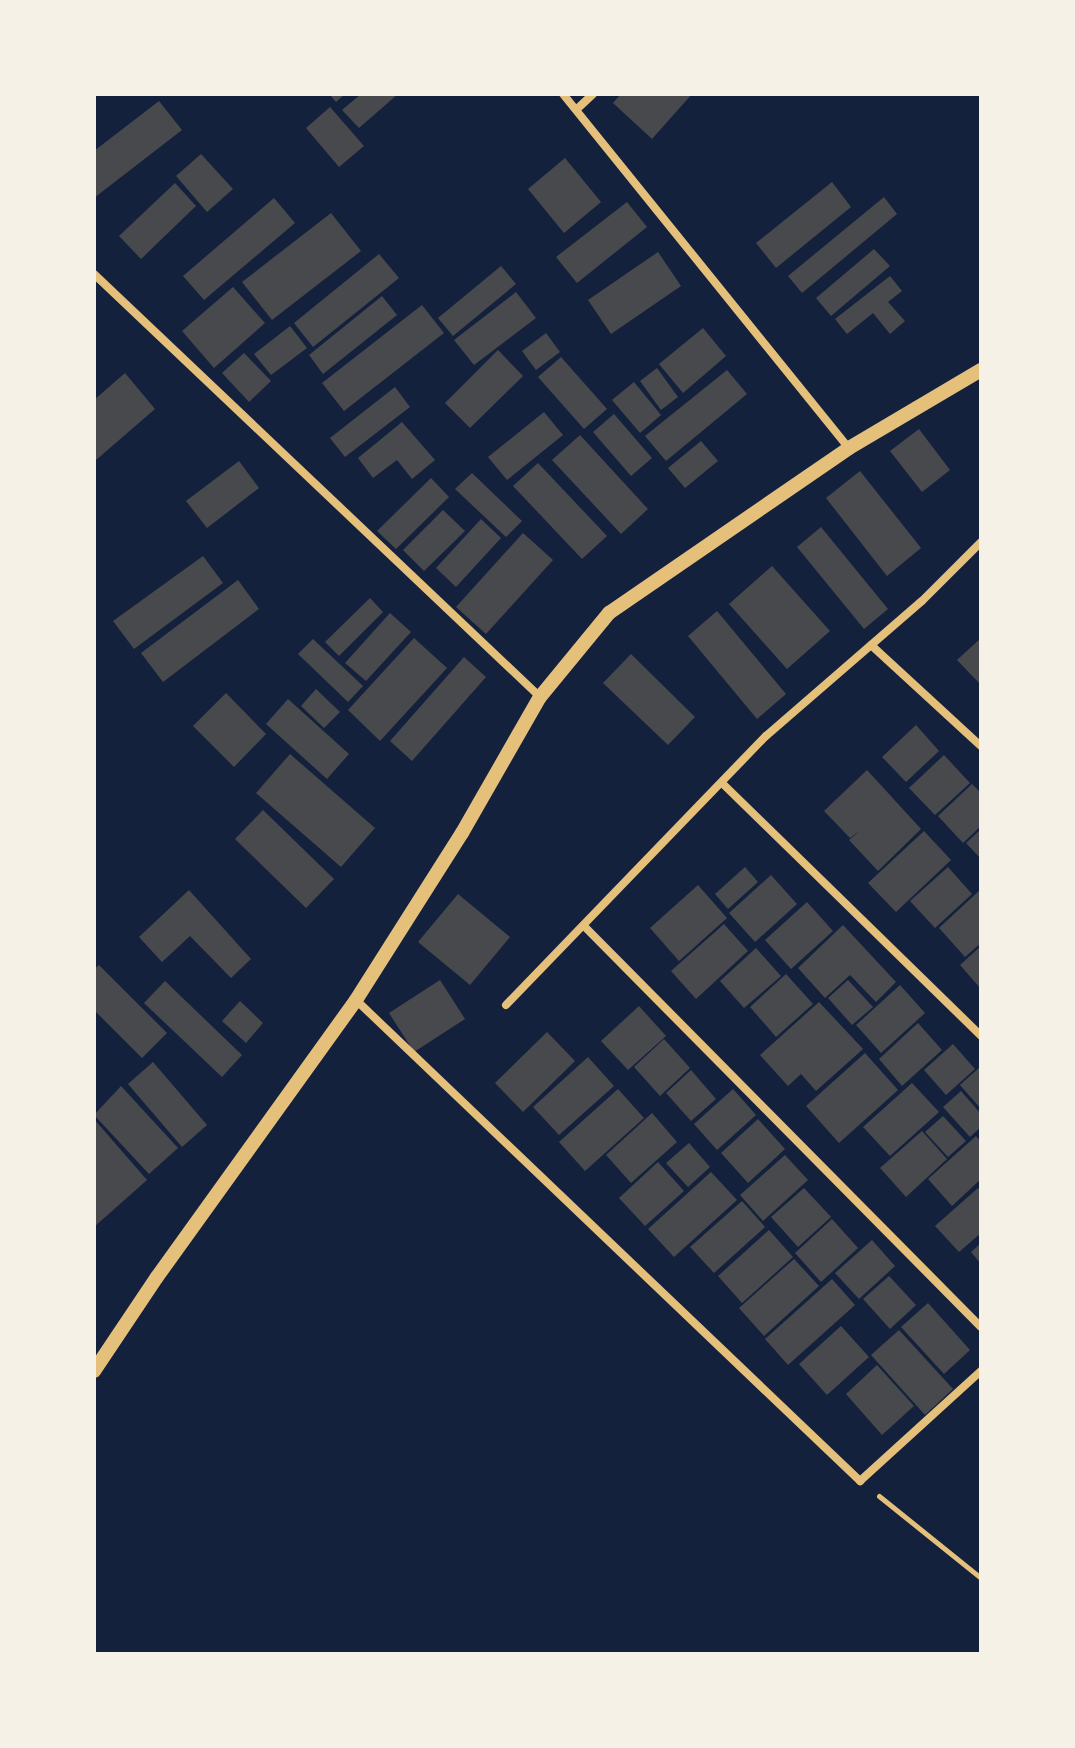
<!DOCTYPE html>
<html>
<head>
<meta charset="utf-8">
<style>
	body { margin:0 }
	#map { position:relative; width:1075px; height:1748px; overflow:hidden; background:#14213d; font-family:"Nunito Sans",sans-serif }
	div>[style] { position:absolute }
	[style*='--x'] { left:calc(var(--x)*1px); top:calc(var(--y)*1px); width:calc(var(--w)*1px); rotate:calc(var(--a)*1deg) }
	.building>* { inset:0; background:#48494c }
	.path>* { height:5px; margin:-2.5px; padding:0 2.5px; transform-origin:2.5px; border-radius:2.5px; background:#e5c07b }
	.minor>* { height:8px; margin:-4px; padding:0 4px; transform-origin:4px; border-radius:4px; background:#e5c07b }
	.tertiary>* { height:14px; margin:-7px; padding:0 7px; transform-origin:7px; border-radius:7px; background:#e5c07b }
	span { translate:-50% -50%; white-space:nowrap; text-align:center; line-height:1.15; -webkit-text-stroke:6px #f6f1e7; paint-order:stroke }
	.frame { position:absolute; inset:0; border:96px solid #f6f1e7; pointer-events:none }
</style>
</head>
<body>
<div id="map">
	<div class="building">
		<i style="clip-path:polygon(329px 94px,345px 94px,336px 102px)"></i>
		<i style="clip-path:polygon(361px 94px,398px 94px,359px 128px,342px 110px)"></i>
		<i style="clip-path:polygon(621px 94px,692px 94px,652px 139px,613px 103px)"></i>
		<i style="clip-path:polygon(159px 101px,182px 130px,94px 198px,94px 151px)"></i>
		<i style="clip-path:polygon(330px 107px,364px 146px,339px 167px,306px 128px)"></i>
		<i style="clip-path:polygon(201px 154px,233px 189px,207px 212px,176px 176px)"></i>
		<i style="clip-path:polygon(565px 158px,601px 202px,564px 233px,528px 189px)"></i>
		<i style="clip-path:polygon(832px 182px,851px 207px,776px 268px,756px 243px)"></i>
		<i style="clip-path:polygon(175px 183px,196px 206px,141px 259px,119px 236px)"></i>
		<i style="clip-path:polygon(884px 197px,897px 214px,802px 293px,788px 276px)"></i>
		<i style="clip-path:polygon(274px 198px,295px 223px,204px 300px,183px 276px)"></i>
		<i style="clip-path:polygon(627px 202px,647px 227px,577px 283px,556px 257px)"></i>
		<i style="clip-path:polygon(331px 213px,361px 251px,272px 320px,242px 282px)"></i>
		<i style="clip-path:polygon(874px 249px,890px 266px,831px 316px,816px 298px)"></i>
		<i style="clip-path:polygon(658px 252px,681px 286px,611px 334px,588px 300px)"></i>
		<i style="clip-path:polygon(379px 254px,399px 278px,313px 347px,294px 323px)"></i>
		<i style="clip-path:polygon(501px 266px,516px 284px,453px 336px,438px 318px)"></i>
		<i style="clip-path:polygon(890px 276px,902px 291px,888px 302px,905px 321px,890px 334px,873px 313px,847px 334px,835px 319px)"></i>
		<i style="clip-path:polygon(233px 287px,265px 323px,214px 368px,182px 331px)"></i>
		<i style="clip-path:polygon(516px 292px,536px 318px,474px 365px,454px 340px)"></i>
		<i style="clip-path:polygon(382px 296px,397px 315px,323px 374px,309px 355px)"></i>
		<i style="clip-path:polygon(422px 305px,444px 333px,344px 411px,322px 383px)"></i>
		<i style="clip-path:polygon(290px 326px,307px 348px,271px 375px,254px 354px)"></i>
		<i style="clip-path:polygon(703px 328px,726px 356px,683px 393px,659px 364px)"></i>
		<i style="clip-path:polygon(546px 333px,560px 352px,536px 370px,522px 351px)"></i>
		<i style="clip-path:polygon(498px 350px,523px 376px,470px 428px,445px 403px)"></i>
		<i style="clip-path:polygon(244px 353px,271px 381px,249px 402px,222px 373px)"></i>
		<i style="clip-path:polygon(561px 357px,607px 409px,584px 429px,538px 377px)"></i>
		<i style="clip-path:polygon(657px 368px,678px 397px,661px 410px,640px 381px)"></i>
		<i style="clip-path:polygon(727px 370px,747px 394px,666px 461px,645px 436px)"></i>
		<i style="clip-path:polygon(125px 373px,155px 409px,96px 460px,94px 400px)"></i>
		<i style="clip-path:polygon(634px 382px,661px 415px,640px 433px,612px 400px)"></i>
		<i style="clip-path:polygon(395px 387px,410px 407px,345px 457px,330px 438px)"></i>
		<i style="clip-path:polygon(544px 412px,563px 435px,507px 480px,488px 457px)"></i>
		<i style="clip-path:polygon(614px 414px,652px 458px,631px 476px,593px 432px)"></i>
		<i style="clip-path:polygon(402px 422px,435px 460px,412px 479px,397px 460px,373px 478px,358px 458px)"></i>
		<i style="clip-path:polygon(919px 429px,950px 470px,922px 492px,890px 451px)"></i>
		<i style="clip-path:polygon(580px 435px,648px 509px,621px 534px,552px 460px)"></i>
		<i style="clip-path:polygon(701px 441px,718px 461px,685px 488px,668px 468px)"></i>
		<i style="clip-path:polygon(239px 461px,259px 488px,207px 528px,186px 501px)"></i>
		<i style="clip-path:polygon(538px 463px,607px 536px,582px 559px,513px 486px)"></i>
		<i style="clip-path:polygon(860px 471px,921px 548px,887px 576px,826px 498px)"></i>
		<i style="clip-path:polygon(472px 473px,522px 521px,506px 537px,455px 489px)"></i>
		<i style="clip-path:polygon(431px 478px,449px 497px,396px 549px,377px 531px)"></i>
		<i style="clip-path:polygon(443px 510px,465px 531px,424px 571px,403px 550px)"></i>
		<i style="clip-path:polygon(481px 519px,501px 538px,456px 587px,436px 568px)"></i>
		<i style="clip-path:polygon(821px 527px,888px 609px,864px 629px,797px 547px)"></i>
		<i style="clip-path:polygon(523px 533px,553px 560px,486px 634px,456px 607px)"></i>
		<i style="clip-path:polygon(203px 556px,223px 583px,134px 649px,113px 621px)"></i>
		<i style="clip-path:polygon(772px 566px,830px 631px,787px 669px,729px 604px)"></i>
		<i style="clip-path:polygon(238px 580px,259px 609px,163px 682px,141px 653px)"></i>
		<i style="clip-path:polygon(370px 598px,383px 612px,339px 656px,325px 642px)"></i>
		<i style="clip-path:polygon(717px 611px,786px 694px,757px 719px,688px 636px)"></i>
		<i style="clip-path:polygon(390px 613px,411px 632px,366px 681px,345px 663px)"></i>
		<i style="clip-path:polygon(414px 638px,447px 668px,380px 741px,348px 710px)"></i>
		<i style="clip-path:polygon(981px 638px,981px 685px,957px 660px)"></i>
		<i style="clip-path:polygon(313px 639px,363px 686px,348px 702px,298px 654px)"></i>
		<i style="clip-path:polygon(631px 654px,695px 717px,668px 745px,603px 683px)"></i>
		<i style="clip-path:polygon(464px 657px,486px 677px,412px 761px,390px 741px)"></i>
		<i style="clip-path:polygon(316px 689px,340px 712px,324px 728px,301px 706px)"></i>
		<i style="clip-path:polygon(226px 693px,266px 734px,234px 767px,193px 726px)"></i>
		<i style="clip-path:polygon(288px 699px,349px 754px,327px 779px,266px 724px)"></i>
		<i style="clip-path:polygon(916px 725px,939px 751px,906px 782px,882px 757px)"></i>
		<i style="clip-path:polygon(290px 754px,375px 828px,341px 867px,256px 793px)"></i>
		<i style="clip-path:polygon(944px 755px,970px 783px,935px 815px,909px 788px)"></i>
		<i style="clip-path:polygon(867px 770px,921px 829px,878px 871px,849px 840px,861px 830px,850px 838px,824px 811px)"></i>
		<i style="clip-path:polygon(972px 784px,981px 793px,981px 826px,963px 843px,938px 816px)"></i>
		<i style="clip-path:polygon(263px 810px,334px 879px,306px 908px,235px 839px)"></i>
		<i style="clip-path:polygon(981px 829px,981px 859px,966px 843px)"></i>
		<i style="clip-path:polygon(924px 831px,951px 860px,896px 912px,868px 883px)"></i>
		<i style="clip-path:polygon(745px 867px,758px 882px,728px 909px,715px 894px)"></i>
		<i style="clip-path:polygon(948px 867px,972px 894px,935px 928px,910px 901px)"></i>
		<i style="clip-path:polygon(771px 875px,797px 904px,755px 942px,729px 913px)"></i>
		<i style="clip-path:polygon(698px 885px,727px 918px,679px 961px,650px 928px)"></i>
		<i style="clip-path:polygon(981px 889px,981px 943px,965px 957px,939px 928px)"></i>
		<i style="clip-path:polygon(189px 890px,251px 959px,231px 978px,190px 936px,162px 962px,139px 937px)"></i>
		<i style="clip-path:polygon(458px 894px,510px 937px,470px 985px,418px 942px)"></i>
		<i style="clip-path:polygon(807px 902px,833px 931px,791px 969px,765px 940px)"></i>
		<i style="clip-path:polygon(724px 924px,748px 951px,696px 999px,671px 971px)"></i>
		<i style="clip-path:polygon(843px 925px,896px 982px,876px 1002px,850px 975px,825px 998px,798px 968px)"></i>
		<i style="clip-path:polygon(981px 946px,981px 989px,960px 965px)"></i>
		<i style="clip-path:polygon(756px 948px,781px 976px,744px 1008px,720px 981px)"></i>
		<i style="clip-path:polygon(99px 965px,167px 1033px,142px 1058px,94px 1010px,94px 969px)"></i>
		<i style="clip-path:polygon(786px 974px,813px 1004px,776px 1037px,750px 1007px)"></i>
		<i style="clip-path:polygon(440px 980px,465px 1019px,414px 1052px,389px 1013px)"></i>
		<i style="clip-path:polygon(848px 980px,873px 1007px,852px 1025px,828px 998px)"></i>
		<i style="clip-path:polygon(165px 981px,242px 1055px,222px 1077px,144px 1003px)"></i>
		<i style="clip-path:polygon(900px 985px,925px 1013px,881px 1053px,856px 1025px)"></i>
		<i style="clip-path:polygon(240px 1001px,263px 1023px,246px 1043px,222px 1021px)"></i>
		<i style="clip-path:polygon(819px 1002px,863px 1049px,816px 1091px,801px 1074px,788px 1086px,760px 1055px)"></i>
		<i style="clip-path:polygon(639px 1006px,666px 1036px,628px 1070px,601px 1041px)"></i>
		<i style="clip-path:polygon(918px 1023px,942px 1050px,902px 1086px,879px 1059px)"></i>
		<i style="clip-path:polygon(547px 1032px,575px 1061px,523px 1112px,495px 1083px)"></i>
		<i style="clip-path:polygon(664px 1039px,690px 1068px,660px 1096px,634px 1067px)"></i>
		<i style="clip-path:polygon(953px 1044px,975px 1069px,946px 1095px,924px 1070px)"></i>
		<i style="clip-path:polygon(865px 1053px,898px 1090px,839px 1143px,806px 1106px)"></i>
		<i style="clip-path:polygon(588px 1057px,614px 1086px,559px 1135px,533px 1107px)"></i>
		<i style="clip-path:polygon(153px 1062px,207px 1125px,182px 1147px,128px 1084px)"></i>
		<i style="clip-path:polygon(981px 1066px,981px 1109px,960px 1085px)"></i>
		<i style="clip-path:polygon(691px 1070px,716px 1099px,691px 1121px,666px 1093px)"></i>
		<i style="clip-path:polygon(912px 1083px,939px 1112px,890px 1156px,863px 1127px)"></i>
		<i style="clip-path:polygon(121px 1086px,178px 1148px,149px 1174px,94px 1115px)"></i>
		<i style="clip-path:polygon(618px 1089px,644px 1118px,585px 1171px,559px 1142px)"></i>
		<i style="clip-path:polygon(733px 1089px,756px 1115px,717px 1150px,694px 1124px)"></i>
		<i style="clip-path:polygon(961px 1091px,981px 1114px,981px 1127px,970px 1137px,943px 1107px)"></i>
		<i style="clip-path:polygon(652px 1113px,677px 1142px,631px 1183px,606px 1155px)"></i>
		<i style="clip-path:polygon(943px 1116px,966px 1141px,948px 1157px,925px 1132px)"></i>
		<i style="clip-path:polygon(94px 1119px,147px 1180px,94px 1227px)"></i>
		<i style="clip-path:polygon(758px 1119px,785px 1149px,748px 1183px,721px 1153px)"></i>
		<i style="clip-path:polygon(922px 1131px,947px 1159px,906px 1197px,880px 1168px)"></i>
		<i style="clip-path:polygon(976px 1136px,981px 1142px,981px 1179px,952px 1206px,928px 1179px)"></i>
		<i style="clip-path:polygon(689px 1143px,710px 1167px,688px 1187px,666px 1163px)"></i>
		<i style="clip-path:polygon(785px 1155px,808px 1180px,763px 1221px,740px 1195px)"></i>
		<i style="clip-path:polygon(658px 1162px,684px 1191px,645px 1226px,619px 1198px)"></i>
		<i style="clip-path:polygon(711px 1172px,737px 1200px,674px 1257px,648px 1229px)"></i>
		<i style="clip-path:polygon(804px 1188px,831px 1217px,798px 1247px,771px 1217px)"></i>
		<i style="clip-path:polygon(978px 1188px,981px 1191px,981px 1233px,959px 1252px,935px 1226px)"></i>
		<i style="clip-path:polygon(742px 1201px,765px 1227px,714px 1273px,690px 1247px)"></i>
		<i style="clip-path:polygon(832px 1219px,858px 1248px,821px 1282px,795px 1253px)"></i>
		<i style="clip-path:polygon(769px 1230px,793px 1257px,742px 1303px,718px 1276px)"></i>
		<i style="clip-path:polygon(872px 1240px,895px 1266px,859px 1299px,835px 1273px)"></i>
		<i style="clip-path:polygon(981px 1243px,981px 1264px,971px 1252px)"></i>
		<i style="clip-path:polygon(794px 1259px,819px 1286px,764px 1336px,739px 1308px)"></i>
		<i style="clip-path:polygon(889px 1276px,916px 1305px,890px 1329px,863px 1299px)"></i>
		<i style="clip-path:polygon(832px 1279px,855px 1305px,788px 1365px,765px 1339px)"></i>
		<i style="clip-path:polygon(928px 1303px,970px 1350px,944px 1374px,901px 1327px)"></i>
		<i style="clip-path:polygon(841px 1326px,869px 1357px,827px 1395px,799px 1364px)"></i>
		<i style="clip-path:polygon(899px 1330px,953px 1389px,925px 1415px,871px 1355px)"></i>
		<i style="clip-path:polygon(877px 1365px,914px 1406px,882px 1435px,846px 1394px)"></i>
	</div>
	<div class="path">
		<i style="--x:879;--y:1496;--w:131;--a:38.8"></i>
	</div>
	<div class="minor">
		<i style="--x:563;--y:94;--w:455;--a:51.1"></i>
		<i style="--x:577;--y:109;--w:22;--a:-43"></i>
		<i style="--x:94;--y:274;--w:615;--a:43.48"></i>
		<i style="--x:871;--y:645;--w:149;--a:42.6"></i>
		<i style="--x:722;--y:783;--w:362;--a:44.3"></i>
		<i style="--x:584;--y:926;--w:564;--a:45.29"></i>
		<i style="--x:356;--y:1000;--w:697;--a:43.66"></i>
		<i style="--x:860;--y:1481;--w:164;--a:-42.3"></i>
		<i style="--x:506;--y:1005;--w:374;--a:-46"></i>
		<i style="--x:766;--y:736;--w:206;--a:-40.9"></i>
		<i style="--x:922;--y:601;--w:83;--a:-45"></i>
	</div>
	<div class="tertiary">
		<i style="--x:94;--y:1371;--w:113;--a:-56.2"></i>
		<i style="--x:157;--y:1277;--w:341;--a:-54.3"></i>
		<i style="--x:356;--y:1000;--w:198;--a:-57.6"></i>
		<i style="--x:462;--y:833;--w:157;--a:-60.2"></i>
		<i style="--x:540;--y:697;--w:109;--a:-50.6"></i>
		<i style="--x:609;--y:613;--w:291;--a:-34.5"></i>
		<i style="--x:849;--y:448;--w:153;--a:-30.6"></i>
	</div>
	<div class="frame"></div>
</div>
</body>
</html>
